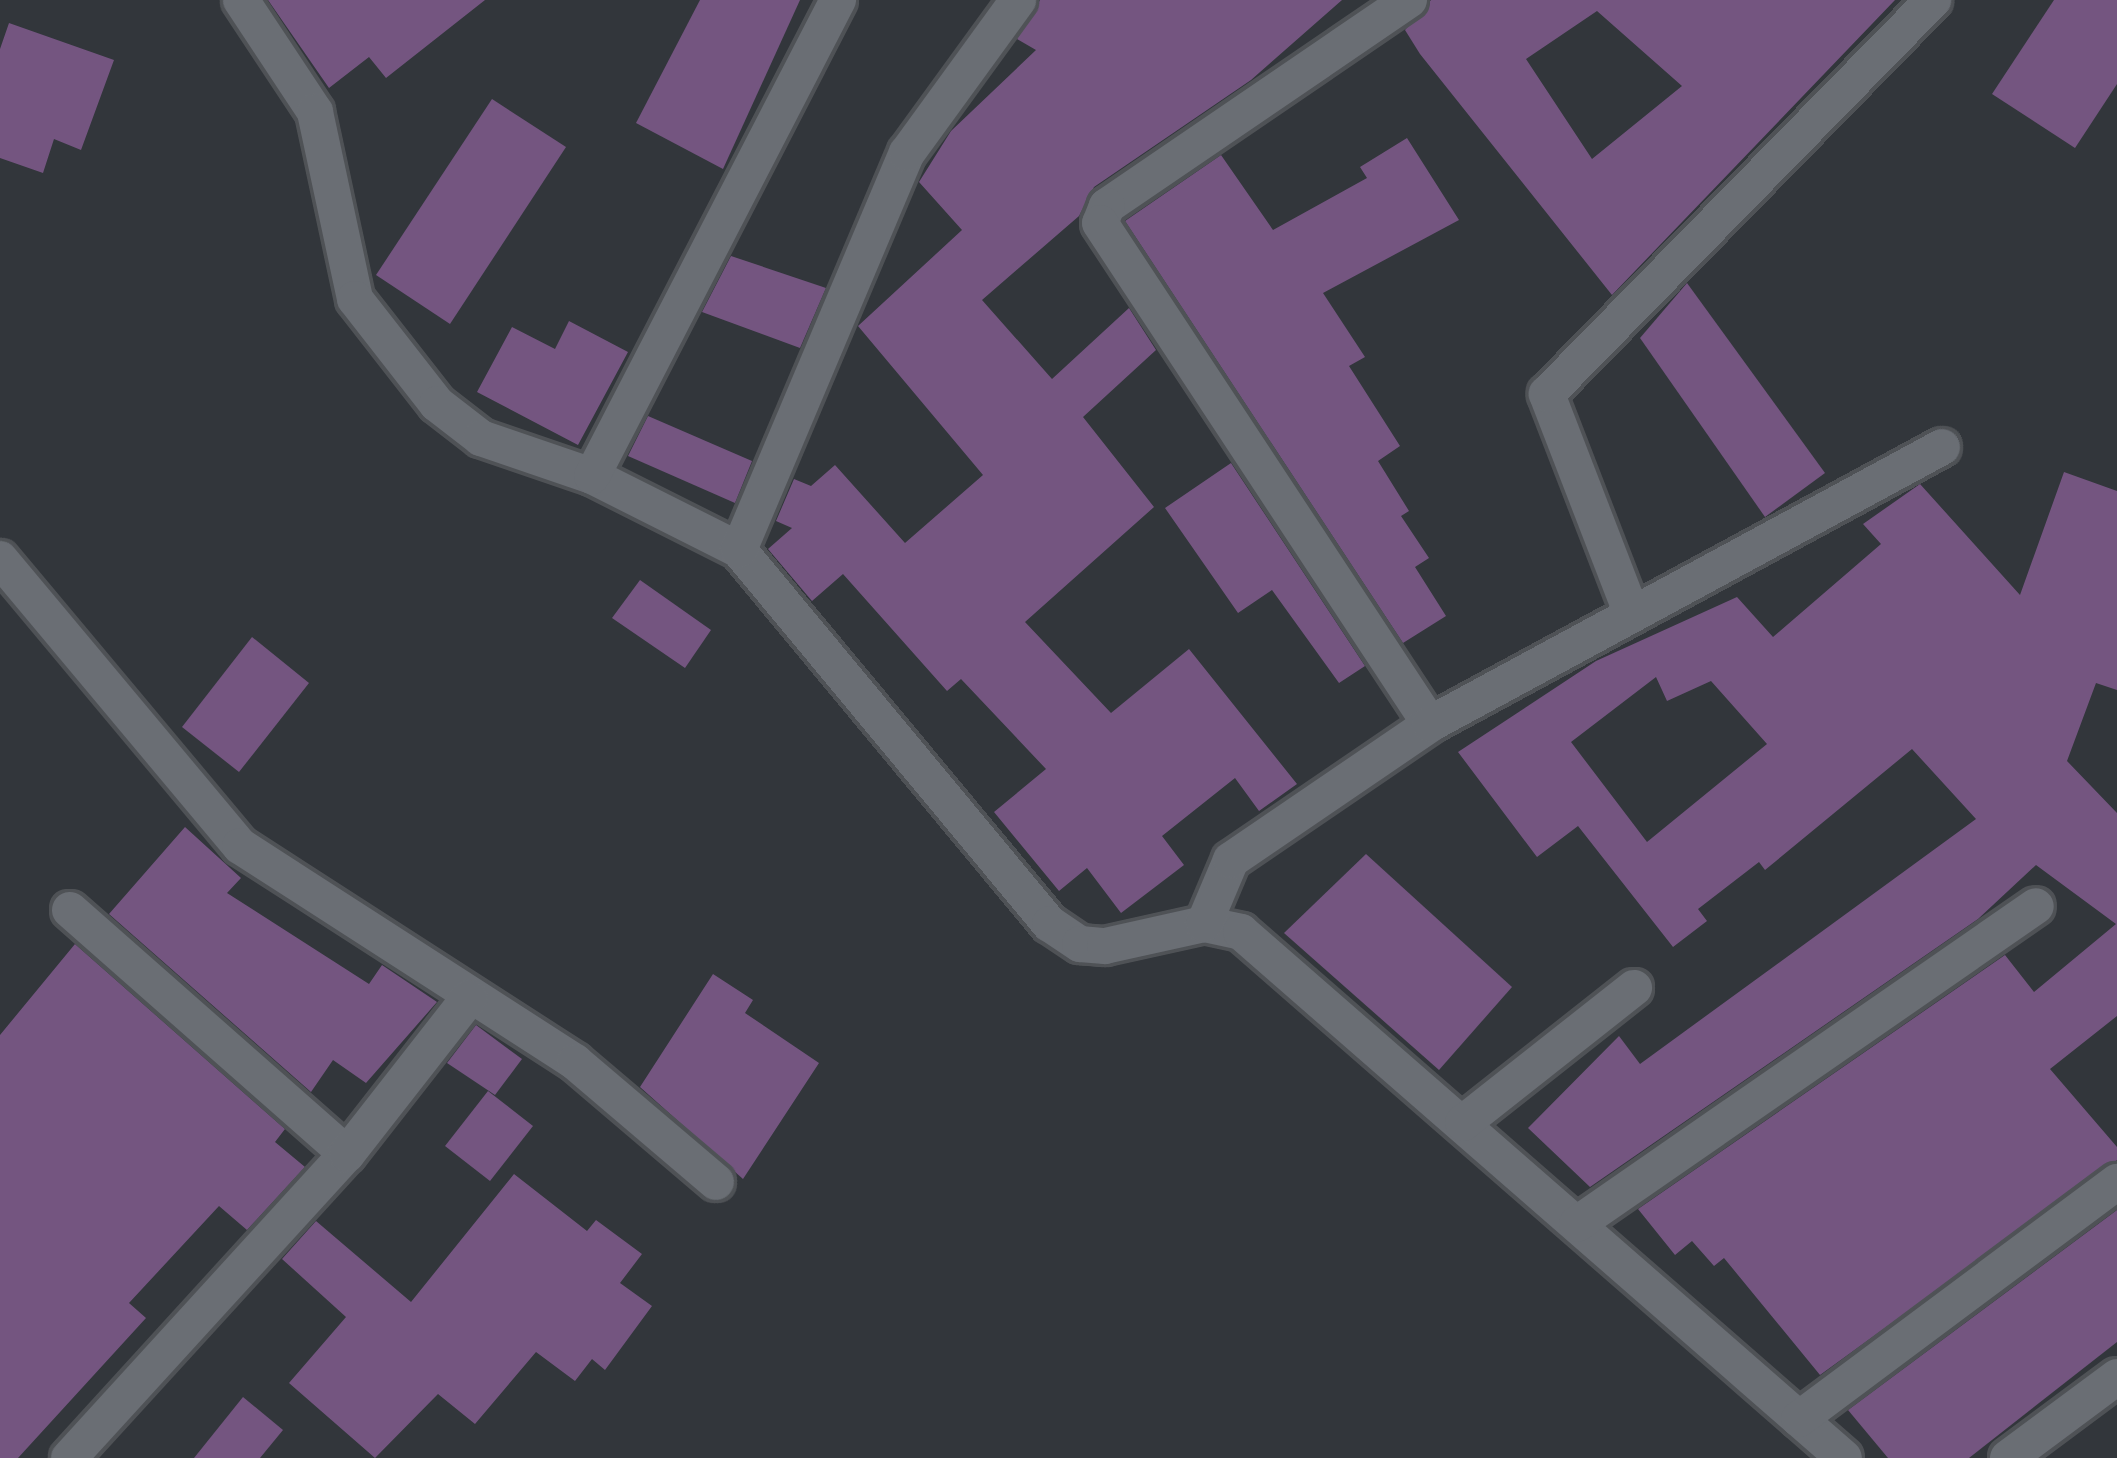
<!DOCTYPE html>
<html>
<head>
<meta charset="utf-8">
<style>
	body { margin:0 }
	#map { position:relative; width:2117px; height:1458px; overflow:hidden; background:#32363b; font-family:Ubuntu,sans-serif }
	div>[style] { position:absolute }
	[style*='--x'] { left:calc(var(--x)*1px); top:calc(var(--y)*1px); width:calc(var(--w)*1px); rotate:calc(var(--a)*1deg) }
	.building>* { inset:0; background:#745580 }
	.roads { filter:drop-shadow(3px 0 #4f5256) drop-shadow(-3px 0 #4f5256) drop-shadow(0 3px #4f5256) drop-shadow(0 -3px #4f5256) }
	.street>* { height:36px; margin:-18px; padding:0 18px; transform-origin:18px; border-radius:18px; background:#6a6e74 }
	span { translate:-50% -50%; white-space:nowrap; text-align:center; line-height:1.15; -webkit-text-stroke:10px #32363b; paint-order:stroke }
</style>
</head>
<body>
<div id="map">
	<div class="building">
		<i style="clip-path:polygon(268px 0,485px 0,386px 78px,369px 57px,329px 88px)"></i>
		<i style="clip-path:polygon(700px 0,800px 0,723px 169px,636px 123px)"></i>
		<i style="clip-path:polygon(1040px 0,1342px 0,1251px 80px,1094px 187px,1079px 216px,982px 300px,1052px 379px,1129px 308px,1156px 350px,1083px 417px,1154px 507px,1025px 622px,1111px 713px,1189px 649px,1297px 784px,1259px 811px,1235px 778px,1162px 836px,1184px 865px,1121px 913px,1087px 868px,1059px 891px,994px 812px,1046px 769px,961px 679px,947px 691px,843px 574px,812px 601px,768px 549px,792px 528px,776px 521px,794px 479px,811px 486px,835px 465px,905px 543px,983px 475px,858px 326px,962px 230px,919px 182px,951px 131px,1036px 50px,1017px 39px)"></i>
		<i style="clip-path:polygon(evenodd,1431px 0,1895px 0,1612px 295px,1420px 54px,1405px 30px,1431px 0,1597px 11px,1682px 86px,1592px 159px,1526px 59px,1597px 11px)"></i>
		<i style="clip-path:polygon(2054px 0,2117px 0,2117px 84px,2075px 148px,1992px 94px)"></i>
		<i style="clip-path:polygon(9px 23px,114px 60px,81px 150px,54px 139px,43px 173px,0 158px,0 49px)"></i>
		<i style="clip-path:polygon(492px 99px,566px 147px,450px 324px,376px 275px)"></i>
		<i style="clip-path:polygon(1407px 138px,1459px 220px,1323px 293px,1365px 357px,1349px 366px,1400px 446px,1378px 461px,1409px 511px,1401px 516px,1429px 558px,1415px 567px,1446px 616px,1403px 643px,1125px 221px,1221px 155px,1273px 230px,1367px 178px,1360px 167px)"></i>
		<i style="clip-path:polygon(731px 256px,826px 288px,800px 348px,702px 312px)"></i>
		<i style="clip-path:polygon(1687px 283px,1825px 473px,1765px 517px,1640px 338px)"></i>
		<i style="clip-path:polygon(569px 321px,628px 352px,578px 445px,477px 392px,512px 327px,555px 349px)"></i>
		<i style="clip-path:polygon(648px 416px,752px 461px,735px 503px,628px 456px)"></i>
		<i style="clip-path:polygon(1231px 463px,1365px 666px,1339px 683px,1272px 590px,1238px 613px,1165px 508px)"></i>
		<i style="clip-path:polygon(evenodd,2064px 472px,2117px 491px,2117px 690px,2096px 683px,2067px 761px,2117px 813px,2117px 1016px,2050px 1069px,2117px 1147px,2117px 1160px,1820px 1375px,1724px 1258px,1714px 1266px,1692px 1241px,1675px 1255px,1638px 1209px,2005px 955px,2034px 992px,2116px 924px,2036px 865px,1978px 919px,1590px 1187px,1528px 1128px,1619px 1036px,1640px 1064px,1976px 819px,1912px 749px,1765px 870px,1759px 862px,1698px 909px,1707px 921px,1673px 947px,1578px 826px,1537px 857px,1458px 752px,1596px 661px,1737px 597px,1773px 637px,1881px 544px,1863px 524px,1920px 484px,2020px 595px,2064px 472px,1656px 677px,1667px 701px,1711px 681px,1767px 744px,1647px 842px,1571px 742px,1656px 677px)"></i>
		<i style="clip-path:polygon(640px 580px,711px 630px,685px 668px,612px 618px)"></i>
		<i style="clip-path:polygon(252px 637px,309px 683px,239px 772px,182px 727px)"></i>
		<i style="clip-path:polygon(185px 827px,241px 878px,227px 893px,369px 984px,382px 965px,437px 1002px,366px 1083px,333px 1060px,311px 1092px,109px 914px)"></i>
		<i style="clip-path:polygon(1366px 854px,1512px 987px,1439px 1070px,1284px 933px)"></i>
		<i style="clip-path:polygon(75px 944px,285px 1129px,275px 1142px,305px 1167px,247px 1230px,219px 1206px,129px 1303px,146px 1318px,18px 1458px,0 1458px,0 1035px)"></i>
		<i style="clip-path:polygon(713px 974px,753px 1000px,745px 1013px,819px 1063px,743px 1179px,640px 1087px)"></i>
		<i style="clip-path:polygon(476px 1025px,522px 1059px,495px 1095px,447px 1063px)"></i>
		<i style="clip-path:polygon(488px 1091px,533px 1126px,490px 1181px,445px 1146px)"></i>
		<i style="clip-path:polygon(514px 1174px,587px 1231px,596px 1220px,642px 1254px,620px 1283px,652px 1306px,605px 1370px,592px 1359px,575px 1381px,536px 1352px,475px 1424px,438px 1394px,375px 1458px,289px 1383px,346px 1317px,282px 1259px,316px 1221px,411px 1302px)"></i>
		<i style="clip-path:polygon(2117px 1210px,2117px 1342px,1969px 1458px,1888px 1458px,1848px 1410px)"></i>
		<i style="clip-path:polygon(243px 1397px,283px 1430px,260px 1458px,194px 1458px)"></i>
	</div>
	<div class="roads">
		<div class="street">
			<i style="--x:241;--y:0;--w:134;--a:56.5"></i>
			<i style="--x:315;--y:112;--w:191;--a:77.9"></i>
			<i style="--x:355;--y:299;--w:133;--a:52"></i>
			<i style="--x:437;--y:404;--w:56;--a:37.7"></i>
			<i style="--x:481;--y:438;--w:117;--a:18.9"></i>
			<i style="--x:592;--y:476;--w:165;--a:26.7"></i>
			<i style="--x:739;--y:550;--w:486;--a:50.3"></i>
			<i style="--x:1050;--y:924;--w:36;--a:34"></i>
			<i style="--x:1080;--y:944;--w:25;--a:5"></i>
			<i style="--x:1105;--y:946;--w:101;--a:-12.5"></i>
			<i style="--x:1204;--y:924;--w:38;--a:12"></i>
			<i style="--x:1241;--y:932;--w:800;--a:41.1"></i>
			<i style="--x:1409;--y:0;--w:366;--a:145.7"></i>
			<i style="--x:1107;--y:206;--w:18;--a:112"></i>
			<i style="--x:1100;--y:223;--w:600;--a:56.63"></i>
			<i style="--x:592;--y:476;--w:536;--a:-62.67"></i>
			<i style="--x:739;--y:550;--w:431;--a:-67.1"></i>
			<i style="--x:907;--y:153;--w:189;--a:-54"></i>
			<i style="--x:0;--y:559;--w:374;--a:50.1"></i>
			<i style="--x:240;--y:846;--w:399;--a:32.8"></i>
			<i style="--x:575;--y:1062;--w:185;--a:40.4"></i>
			<i style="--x:1631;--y:612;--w:234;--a:-111.1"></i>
			<i style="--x:1547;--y:394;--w:552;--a:-45.59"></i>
			<i style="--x:70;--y:910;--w:369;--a:41.4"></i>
			<i style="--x:1204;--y:924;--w:69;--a:-67.1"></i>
			<i style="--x:1231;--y:860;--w:241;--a:-34.3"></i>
			<i style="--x:1430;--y:724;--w:582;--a:-28.41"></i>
			<i style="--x:1463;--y:1123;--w:218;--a:-38.3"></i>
			<i style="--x:1577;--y:1224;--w:558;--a:-34.71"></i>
			<i style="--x:1799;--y:1419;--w:397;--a:-36.7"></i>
			<i style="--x:69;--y:1458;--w:412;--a:-47.6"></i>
			<i style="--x:347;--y:1154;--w:198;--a:-52"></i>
			<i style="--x:2008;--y:1458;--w:136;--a:-36.6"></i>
		</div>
	</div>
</div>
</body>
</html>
